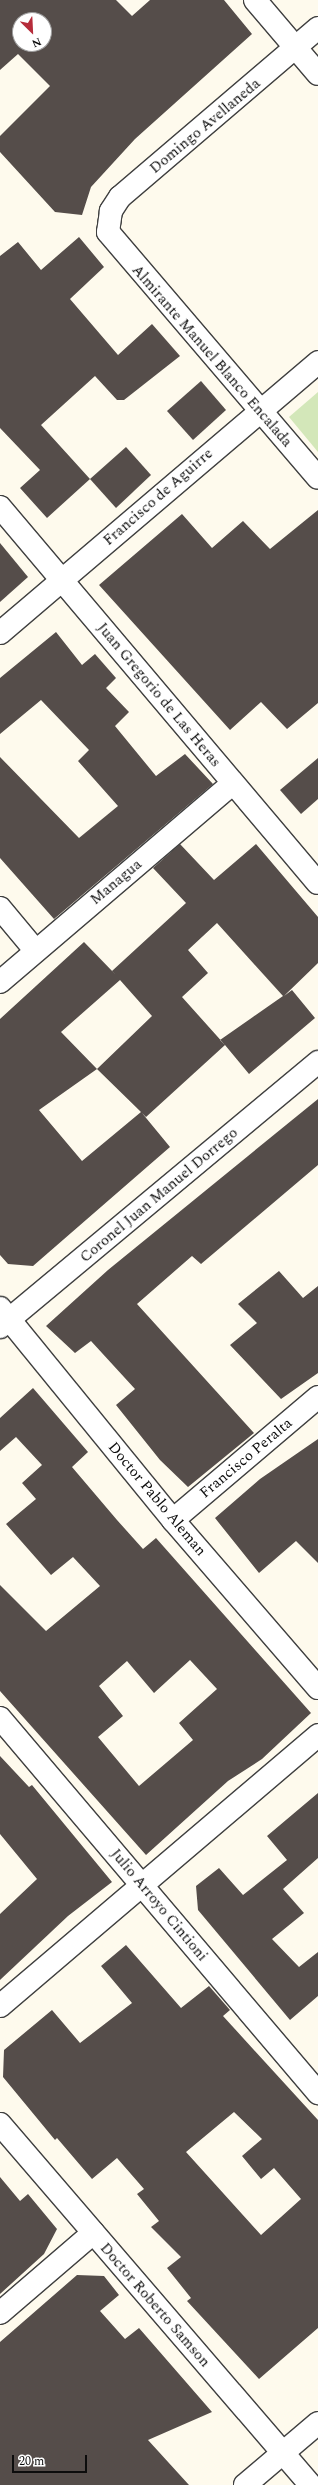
<!DOCTYPE html>
<html>
<head>
<meta charset="utf-8">
<style>
	body { margin:0 }
	#map { position:relative; width:318px; height:2485px; overflow:hidden; background:#fefaed; font-family:Spectral,serif }
	div>[style] { position:absolute }
	[style*='--x'] { left:calc(var(--x)*1px); top:calc(var(--y)*1px); width:calc(var(--w)*1px); rotate:calc(var(--a)*1deg) }
	.green>* { inset:0; background:#d3e7b9 }
	.building>* { inset:0; background:#554d4a }
	.roads { filter:drop-shadow(1px 0 #404040) drop-shadow(-1px 0 #404040) drop-shadow(0 1px #404040) drop-shadow(0 -1px #404040) }
	.minor>* { height:22px; margin:-11px; padding:0 11px; transform-origin:11px; border-radius:11px; background:#fff }
	span { translate:-50% -50%; white-space:nowrap; text-align:center; line-height:1.15; -webkit-text-stroke:4px #fff; paint-order:stroke }
	.street-label { font-size:15px; color:#0d0d0d }
	.north { position:absolute; left:12px; top:12px; width:40px; height:40px; box-sizing:border-box; background:#fff; border:1px solid #9e9e9e; border-radius:50%; rotate:156deg; font-size:11px; font-weight:700; line-height:16px; text-align:center; color:#0d0d0d }
	.north::after { content:''; display:block; margin:auto; width:14px; height:18px; background:#b62c3a; clip-path:polygon(50% 0,100% 100%,50% 72%,0 100%) }
	.scale { position:absolute; left:12px; top:2455px; width:75px; height:18px; box-sizing:border-box; border:2px solid #0d0d0d; border-top:0; padding-left:5px; font-size:12px; line-height:14px; white-space:nowrap; color:#0d0d0d; -webkit-text-stroke:3px #fff; paint-order:stroke }
</style>
</head>
<body>
<div id="map">
	<div class="green">
		<i style="clip-path:polygon(318px 392px,318px 452px,289px 417px)"></i>
	</div>
	<div class="building">
		<i style="clip-path:polygon(evenodd,0 0,116px 0,132px 16px,150px 0,224px 0,252px 34px,135px 139px,91px 187px,82px 215px,55px 212px,0 152px,0 136px,50px 86px,18px 54px,0 70px,0 0,20px 20px,44px 20px,44px 44px,20px 44px,20px 20px)"></i>
		<i style="clip-path:polygon(79px 237px,104px 267px,70px 299px,118px 355px,152px 324px,180px 356px,124px 400px,117px 400px,95px 376px,41px 425px,90px 479px,47px 518px,20px 488px,40px 470px,0 428px,0 256px,18px 242px,41px 270px)"></i>
		<i style="clip-path:polygon(201px 381px,226px 410px,193px 440px,167px 411px)"></i>
		<i style="clip-path:polygon(126px 447px,151px 475px,116px 508px,90px 479px)"></i>
		<i style="clip-path:polygon(318px 510px,318px 703px,287px 729px,261px 702px,230px 730px,99px 585px,182px 514px,212px 548px,243px 521px,270px 549px)"></i>
		<i style="clip-path:polygon(0 543px,28px 577px,0 602px)"></i>
		<i style="clip-path:polygon(56px 632px,82px 665px,95px 654px,116px 678px,106px 688px,129px 712px,115px 726px,156px 776px,185px 754px,213px 784px,54px 919px,0 858px,0 757px,79px 838px,118px 806px,78px 761px,89px 750px,41px 700px,0 734px,0 678px)"></i>
		<i style="clip-path:polygon(318px 758px,318px 799px,301px 814px,280px 790px)"></i>
		<i style="clip-path:polygon(evenodd,180px 844px,214px 880px,256px 844px,318px 917px,318px 963px,284px 996px,292px 990px,315px 1018px,249px 1074px,225px 1045px,146px 1117px,142px 1113px,170px 1147px,33px 1266px,8px 1264px,0 1255px,0 1019px,84px 942px,115px 974px,112px 971px,186px 903px,153px 868px,180px 844px,217px 923px,283px 996px,220px 1040px,225px 1045px,182px 997px,208px 973px,188px 950px,217px 923px,180px 844px,120px 980px,152px 1016px,97px 1069px,61px 1032px,120px 980px,180px 844px,97px 1069px,141px 1112px,82px 1161px,39px 1110px,97px 1069px)"></i>
		<i style="clip-path:polygon(318px 1099px,318px 1165px,201px 1264px,192px 1256px,137px 1304px,254px 1433px,188px 1487px,160px 1460px,116px 1405px,135px 1389px,91px 1341px,75px 1353px,46px 1326px,108px 1270px)"></i>
		<i style="clip-path:polygon(279px 1271px,303px 1298px,318px 1286px,318px 1373px,281px 1399px,230px 1345px,257px 1323px,238px 1304px)"></i>
		<i style="clip-path:polygon(evenodd,33px 1388px,88px 1452px,72px 1467px,117px 1520px,143px 1549px,156px 1538px,311px 1713px,262px 1759px,228px 1781px,146px 1855px,0 1691px,0 1585px,46px 1631px,100px 1586px,73px 1557px,51px 1575px,6px 1524px,36px 1499px,22px 1483px,42px 1465px,16px 1437px,0 1451px,0 1418px,33px 1388px,190px 1660px,217px 1689px,179px 1723px,193px 1740px,139px 1786px,98px 1737px,123px 1716px,99px 1686px,127px 1661px,154px 1693px,190px 1660px)"></i>
		<i style="clip-path:polygon(318px 1439px,318px 1563px,296px 1541px,259px 1573px,215px 1518px,260px 1479px)"></i>
		<i style="clip-path:polygon(0 1756px,29px 1787px,32px 1785px,112px 1882px,68px 1916px,0 1980px,0 1914px,37px 1879px,0 1834px)"></i>
		<i style="clip-path:polygon(318px 1793px,318px 1858px,283px 1889px,304px 1913px,272px 1939px,299px 1967px,318px 1952px,318px 1996px,290px 2020px,198px 1910px,196px 1886px,219px 1868px,243px 1895px,287px 1860px,267px 1836px)"></i>
		<i style="clip-path:polygon(evenodd,126px 1945px,181px 2008px,209px 1986px,230px 2010px,223px 2016px,318px 2120px,318px 2328px,259px 2379px,187px 2301px,191px 2298px,167px 2268px,181px 2257px,151px 2227px,159px 2221px,137px 2194px,144px 2189px,117px 2158px,92px 2179px,57px 2138px,55px 2140px,3px 2077px,4px 2050px,52px 2010px,80px 2043px,132px 2003px,101px 1966px,126px 1945px,234px 2112px,262px 2139px,242px 2156px,261px 2179px,274px 2168px,301px 2199px,261px 2235px,186px 2152px,234px 2112px)"></i>
		<i style="clip-path:polygon(0 2177px,20px 2201px,28px 2194px,57px 2229px,44px 2254px,0 2294px)"></i>
		<i style="clip-path:polygon(77px 2275px,104px 2276px,119px 2295px,100px 2311px,125px 2339px,139px 2328px,212px 2412px,148px 2440px,189px 2485px,0 2485px,0 2342px)"></i>
	</div>
	<div class="roads">
		<div class="minor">
			<i style="--x:255;--y:0;--w:97;--a:49.6"></i>
			<i style="--x:318;--y:28;--w:260;--a:139.5"></i>
			<i style="--x:120;--y:197;--w:17;--a:123"></i>
			<i style="--x:111;--y:211;--w:21;--a:98"></i>
			<i style="--x:108;--y:232;--w:323;--a:49.5"></i>
			<i style="--x:0;--y:507;--w:492;--a:49.8"></i>
			<i style="--x:0;--y:633;--w:418;--a:-40.4"></i>
			<i style="--x:0;--y:908;--w:55;--a:50.2"></i>
			<i style="--x:0;--y:982;--w:306;--a:-40.5"></i>
			<i style="--x:0;--y:1308;--w:274;--a:50.8"></i>
			<i style="--x:173;--y:1520;--w:222;--a:49.2"></i>
			<i style="--x:0;--y:1327;--w:414;--a:-39.8"></i>
			<i style="--x:173;--y:1520;--w:190;--a:-40.3"></i>
			<i style="--x:0;--y:1718;--w:492;--a:49.7"></i>
			<i style="--x:0;--y:2006;--w:418;--a:-40.4"></i>
			<i style="--x:0;--y:2124;--w:476;--a:49.3"></i>
			<i style="--x:0;--y:2313;--w:123;--a:-40.7"></i>
			<i style="--x:245;--y:2485;--w:96;--a:-40.3"></i>
		</div>
	</div>
	<div class="street-label">
		<span style="left:205px;top:126px;rotate:-40deg">Domingo Avellaneda</span>
		<span style="left:212px;top:356px;rotate:49deg">Almirante Manuel Blanco Encalada</span>
		<span style="left:158px;top:497px;rotate:-41deg">Francisco de Aguirre</span>
		<span style="left:159px;top:695px;rotate:50deg">Juan Gregorio de Las Heras</span>
		<span style="left:116px;top:882px;rotate:-40deg">Managua</span>
		<span style="left:159px;top:1195px;rotate:-40deg">Coronel Juan Manuel Dorrego</span>
		<span style="left:246px;top:1458px;rotate:-40deg">Francisco Peralta</span>
		<span style="left:157px;top:1499px;rotate:50deg">Doctor Pablo Aleman</span>
		<span style="left:159px;top:1905px;rotate:50deg">Julio Arroyo Cintioni</span>
		<span style="left:155px;top:2305px;rotate:49deg">Doctor Roberto Samson</span>
	</div>
	<div class="north">N</div>
	<div class="scale">20 m</div>
</div>
</body>
</html>
